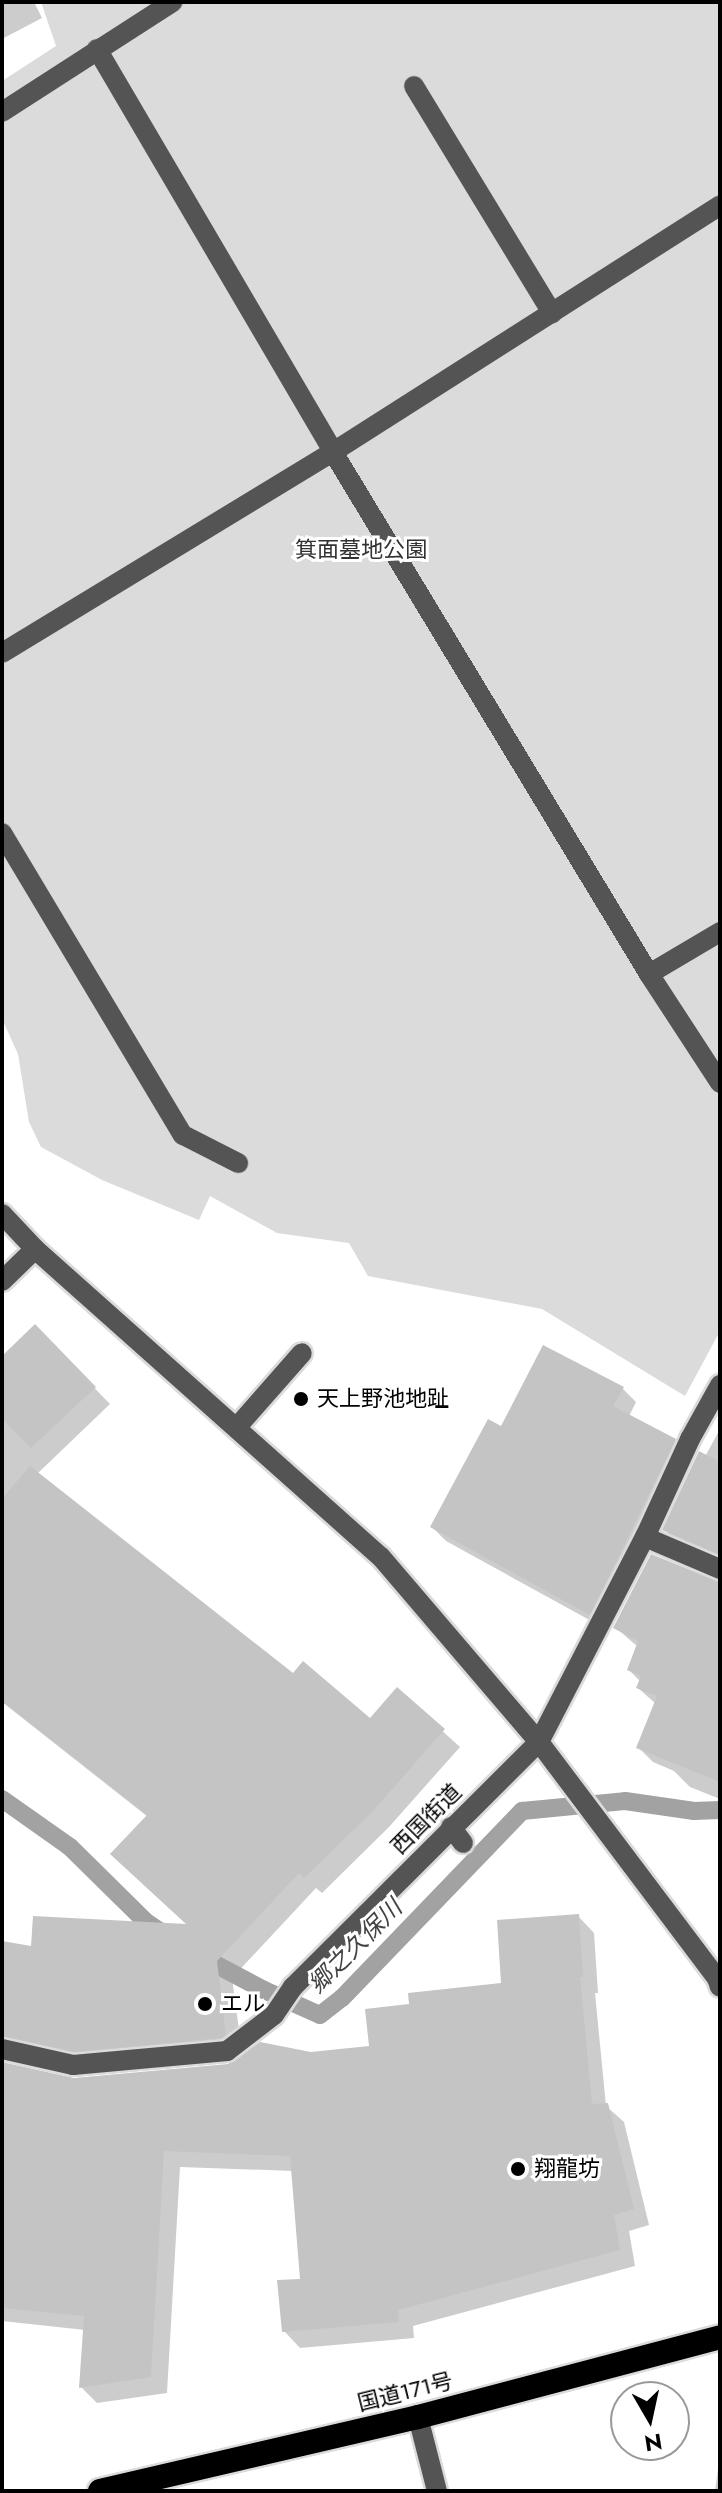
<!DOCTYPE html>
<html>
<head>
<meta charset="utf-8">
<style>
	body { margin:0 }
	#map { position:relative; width:722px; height:2493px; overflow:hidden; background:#fff; font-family:Jost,"Noto Sans JP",sans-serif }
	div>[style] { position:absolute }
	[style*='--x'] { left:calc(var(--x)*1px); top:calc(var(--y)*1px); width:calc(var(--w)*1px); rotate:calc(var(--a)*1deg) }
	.green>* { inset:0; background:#dbdbdb }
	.shadow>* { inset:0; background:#0003 }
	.stream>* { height:18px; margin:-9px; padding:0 9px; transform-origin:9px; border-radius:9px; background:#a2a2a2 }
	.building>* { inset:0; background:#c4c4c4 }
	.roads { filter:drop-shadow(2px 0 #dbdbdb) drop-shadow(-2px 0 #dbdbdb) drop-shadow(0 2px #dbdbdb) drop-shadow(0 -2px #dbdbdb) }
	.minor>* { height:20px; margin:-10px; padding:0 10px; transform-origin:10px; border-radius:10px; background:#545454 }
	.highway>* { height:24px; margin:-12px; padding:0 12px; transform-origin:12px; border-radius:12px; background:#000 }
	.dots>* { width:22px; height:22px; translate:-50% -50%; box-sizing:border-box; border:4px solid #fff; border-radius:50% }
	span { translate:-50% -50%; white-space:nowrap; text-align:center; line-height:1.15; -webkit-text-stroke:6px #fff; paint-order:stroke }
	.park-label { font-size:22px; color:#323232 }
	.poi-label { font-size:22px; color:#000 }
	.left { translate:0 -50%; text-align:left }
	.street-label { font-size:22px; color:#000 }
	.water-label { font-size:24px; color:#434343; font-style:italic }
	.frame { position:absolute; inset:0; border:4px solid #000; pointer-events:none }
	.north { position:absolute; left:610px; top:2381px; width:80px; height:80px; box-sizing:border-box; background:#fff; border:2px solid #999; border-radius:50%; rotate:171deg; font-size:22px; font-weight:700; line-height:32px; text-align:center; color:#000 }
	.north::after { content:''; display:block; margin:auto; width:28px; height:36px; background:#000; clip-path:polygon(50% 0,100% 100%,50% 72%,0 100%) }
</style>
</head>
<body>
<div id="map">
	<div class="green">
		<i style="clip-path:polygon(41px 2px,720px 2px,720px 1331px,685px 1396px,542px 1309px,368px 1276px,349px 1243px,277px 1233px,210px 1196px,199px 1220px,102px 1180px,41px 1147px,29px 1122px,18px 1054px,2px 1019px,2px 81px,56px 46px)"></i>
	</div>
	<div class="shadow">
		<i style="clip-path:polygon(2px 2px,34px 2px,42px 18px,2px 39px)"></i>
		<i style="clip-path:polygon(35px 1327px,110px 1404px,37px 1474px,293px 1676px,370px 1721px,397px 1690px,460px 1747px,389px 1827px,322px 1893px,316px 1888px,232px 1978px,242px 2052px,92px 2067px,16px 2052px,4px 2063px,74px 2080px,229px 2066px,371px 2047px,411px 2005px,504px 1985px,578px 1916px,594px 1933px,598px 1993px,595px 1993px,606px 2106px,624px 2122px,649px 2225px,629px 2231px,635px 2266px,413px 2326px,414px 2338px,300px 2348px,284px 2331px,302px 2281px,293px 2171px,180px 2167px,167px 2393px,97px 2403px,81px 2387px,85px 2330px,2px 2321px,2px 1943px,33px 1948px,190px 1926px,148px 1817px,2px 1702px,2px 1359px)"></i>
		<i style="clip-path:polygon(622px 1388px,636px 1402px,629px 1416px,675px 1440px,689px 1454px,604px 1628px,446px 1541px,432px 1527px,501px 1428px)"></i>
		<i style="clip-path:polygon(719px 1431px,720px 1432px,720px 1562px,680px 1545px,665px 1530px)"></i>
		<i style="clip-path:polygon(720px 1584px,720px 1799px,690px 1787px,674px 1771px,653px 1762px,638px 1747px,656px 1704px,638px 1688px,641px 1682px,629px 1670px,638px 1647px,615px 1627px)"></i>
		<i style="clip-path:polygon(720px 2455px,720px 2491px,715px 2491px)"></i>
	</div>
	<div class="stream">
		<i style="--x:2;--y:1799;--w:83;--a:35.2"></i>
		<i style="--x:70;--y:1847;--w:107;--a:44.6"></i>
		<i style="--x:146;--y:1922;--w:22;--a:34"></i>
		<i style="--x:196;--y:1954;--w:77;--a:27.9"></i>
		<i style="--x:264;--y:1990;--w:61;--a:24.1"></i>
		<i style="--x:320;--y:2015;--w:28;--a:-38"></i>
		<i style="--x:342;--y:1998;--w:260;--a:-46.1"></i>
		<i style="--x:522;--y:1811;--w:103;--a:-5.5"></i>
		<i style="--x:625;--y:1801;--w:70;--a:8.2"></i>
		<i style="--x:694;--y:1811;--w:26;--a:-2"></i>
	</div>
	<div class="building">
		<i style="clip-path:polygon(35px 1324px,96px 1387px,31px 1448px,2px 1419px,2px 1356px)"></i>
		<i style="clip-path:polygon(543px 1345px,624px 1387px,613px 1406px,676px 1439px,590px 1615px,430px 1527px,488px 1419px,501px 1426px)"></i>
		<i style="clip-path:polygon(699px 1451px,720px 1462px,720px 1555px,662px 1530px)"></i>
		<i style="clip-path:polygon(30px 1466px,293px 1673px,303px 1661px,370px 1718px,397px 1687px,445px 1729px,373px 1811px,304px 1878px,299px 1873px,217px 1961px,226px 2035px,222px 2038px,74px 2052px,2px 2036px,2px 1941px,31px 1946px,33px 1916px,186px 1924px,110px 1854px,147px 1815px,2px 1701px,2px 1499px)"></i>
		<i style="clip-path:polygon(651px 1554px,720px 1582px,720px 1782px,636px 1748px,657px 1696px,636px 1688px,641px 1676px,627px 1670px,638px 1641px,613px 1628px)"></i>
		<i style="clip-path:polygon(579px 1914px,583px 1977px,580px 1977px,592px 2104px,608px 2103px,634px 2209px,614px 2215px,620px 2250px,398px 2310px,399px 2322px,282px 2332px,277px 2280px,300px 2279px,290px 2156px,164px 2151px,151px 2377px,79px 2388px,84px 2316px,2px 2308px,2px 2062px,74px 2078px,228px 2064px,260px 2042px,311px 2052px,369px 2046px,365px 2009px,409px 2004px,408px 1993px,501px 1983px,497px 1920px)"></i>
	</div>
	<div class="roads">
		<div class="minor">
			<i style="--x:97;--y:49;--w:467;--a:59.6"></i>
			<i style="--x:333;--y:452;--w:610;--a:58.81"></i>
			<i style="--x:649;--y:974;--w:130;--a:56.9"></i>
			<i style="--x:414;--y:86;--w:266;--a:58.7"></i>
			<i style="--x:2;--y:112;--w:203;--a:-32.8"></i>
			<i style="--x:2;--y:653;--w:387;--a:-31.3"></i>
			<i style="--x:333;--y:452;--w:459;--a:-32.5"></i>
			<i style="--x:2;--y:833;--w:352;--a:59.1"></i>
			<i style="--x:183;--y:1135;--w:62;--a:27"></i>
			<i style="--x:649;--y:974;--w:82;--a:-30.6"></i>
			<i style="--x:2;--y:1214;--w:48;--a:46.7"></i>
			<i style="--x:35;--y:1249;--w:463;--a:41.7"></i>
			<i style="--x:381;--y:1557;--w:243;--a:49.5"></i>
			<i style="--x:539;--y:1742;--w:296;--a:53"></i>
			<i style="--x:717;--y:1978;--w:9;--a:72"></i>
			<i style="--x:2;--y:1281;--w:46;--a:-44.1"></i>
			<i style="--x:237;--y:1427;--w:98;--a:-48.7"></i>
			<i style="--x:645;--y:1537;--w:82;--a:23.1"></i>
			<i style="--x:451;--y:1827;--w:20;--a:53"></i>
			<i style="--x:2;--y:2049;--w:73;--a:12.7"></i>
			<i style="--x:73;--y:2065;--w:155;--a:-5.2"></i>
			<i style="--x:227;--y:2051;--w:59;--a:-37.5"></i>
			<i style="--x:274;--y:2015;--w:34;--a:-56"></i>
			<i style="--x:293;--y:1987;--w:347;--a:-44.9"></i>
			<i style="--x:539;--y:1742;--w:231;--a:-62.7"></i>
			<i style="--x:645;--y:1537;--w:108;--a:-65.3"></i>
			<i style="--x:690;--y:1439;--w:62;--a:-60.9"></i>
			<i style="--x:418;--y:2417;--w:76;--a:75.6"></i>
		</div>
		<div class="highway">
			<i style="--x:100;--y:2491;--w:326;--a:-13.1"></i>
			<i style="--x:418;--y:2417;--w:312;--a:-14.8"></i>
		</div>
	</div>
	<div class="dots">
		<i style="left:301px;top:1399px;background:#000"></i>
		<i style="left:205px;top:2004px;background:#000"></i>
		<i style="left:518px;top:2169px;background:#000"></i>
	</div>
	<div class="park-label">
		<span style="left:361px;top:550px">箕面墓地公園</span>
	</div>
	<div class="poi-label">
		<span class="left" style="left:317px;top:1399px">天上野池地趾</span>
		<span class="left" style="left:221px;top:2004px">エル</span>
		<span class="left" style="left:534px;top:2169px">翔龍坊</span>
	</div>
	<div class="street-label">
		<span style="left:426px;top:1819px;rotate:-45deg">西国街道</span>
		<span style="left:405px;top:2392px;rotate:-14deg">国道171号</span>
	</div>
	<div class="water-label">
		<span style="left:355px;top:1946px;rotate:-45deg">郷之久保川</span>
	</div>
	<div class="frame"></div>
	<div class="north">N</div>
</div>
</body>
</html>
